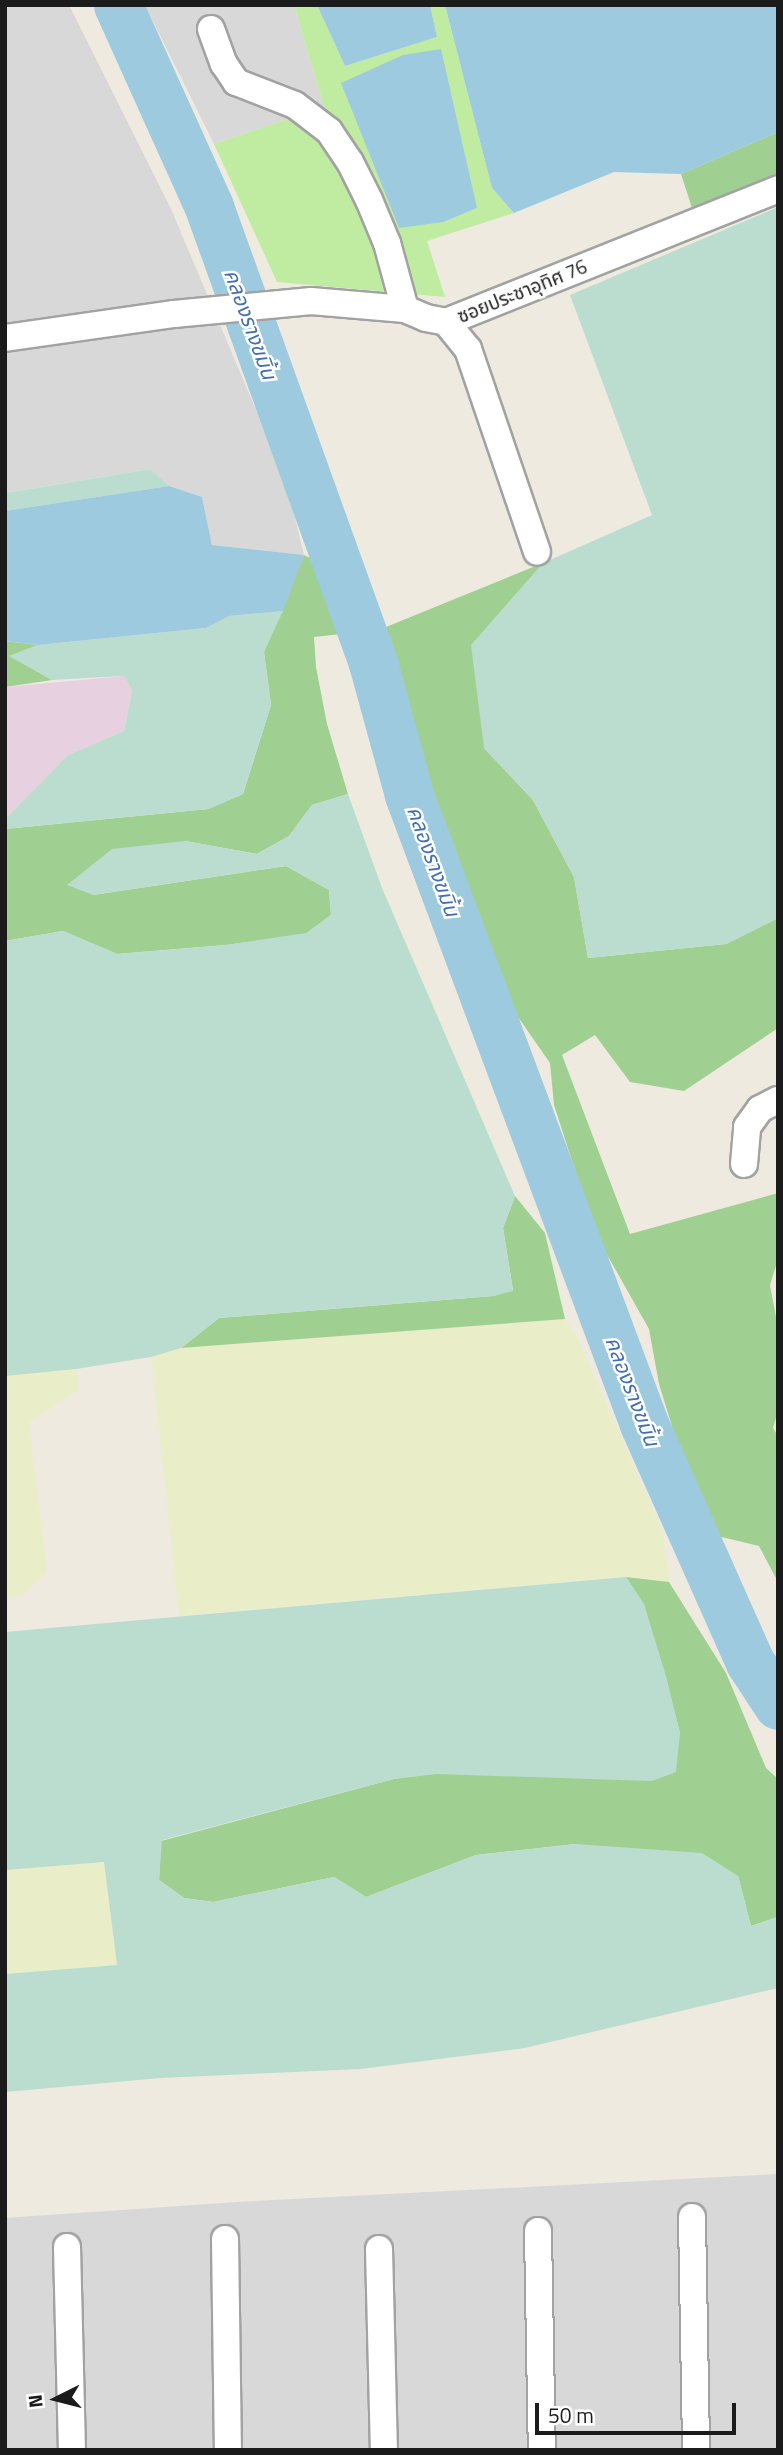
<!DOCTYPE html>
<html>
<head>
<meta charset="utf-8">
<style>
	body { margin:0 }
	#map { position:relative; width:783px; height:2455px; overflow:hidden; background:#eeeae0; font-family:"Titillium Web","Noto Sans Thai",sans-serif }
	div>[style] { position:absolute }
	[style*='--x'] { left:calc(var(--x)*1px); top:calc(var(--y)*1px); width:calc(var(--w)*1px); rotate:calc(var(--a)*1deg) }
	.residential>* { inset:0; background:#d9d8d8 }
	.industrial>* { inset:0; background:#e7d1e1 }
	.farmland>* { inset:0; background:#e9eec9 }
	.grass>* { inset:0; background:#c0eca1 }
	.forest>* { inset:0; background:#9fd091 }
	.wetland>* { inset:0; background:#bbddd0 }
	.water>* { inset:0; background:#9dcadf }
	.river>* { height:49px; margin:-24.5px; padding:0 24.5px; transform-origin:24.5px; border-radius:24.5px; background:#9dcadf }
	.roads { filter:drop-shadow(2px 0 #a2a2a2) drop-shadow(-2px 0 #a2a2a2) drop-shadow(0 2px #a2a2a2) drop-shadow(0 -2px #a2a2a2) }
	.minor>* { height:26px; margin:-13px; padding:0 13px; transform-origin:13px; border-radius:13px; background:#fff }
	span { translate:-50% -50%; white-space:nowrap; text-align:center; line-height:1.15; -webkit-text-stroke:5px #fff; paint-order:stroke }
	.street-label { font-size:19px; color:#1b1b1b }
	.water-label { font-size:21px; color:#4370b0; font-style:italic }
	.frame { position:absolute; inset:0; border:7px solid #1b1b1b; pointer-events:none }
	.north { position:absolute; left:21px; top:2364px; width:70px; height:70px; -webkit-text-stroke:5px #fff; paint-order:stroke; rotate:264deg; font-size:19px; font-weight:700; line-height:28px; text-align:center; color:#1b1b1b }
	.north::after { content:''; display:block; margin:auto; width:24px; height:32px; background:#1b1b1b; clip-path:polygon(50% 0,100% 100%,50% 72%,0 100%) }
	.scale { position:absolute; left:535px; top:2403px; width:201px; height:32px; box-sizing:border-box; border:4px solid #1b1b1b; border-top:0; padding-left:9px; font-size:21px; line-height:24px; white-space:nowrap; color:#1b1b1b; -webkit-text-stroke:5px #fff; paint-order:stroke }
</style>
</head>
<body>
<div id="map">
	<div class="residential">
		<i style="clip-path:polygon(5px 5px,69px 5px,171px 209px,286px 481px,304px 555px,212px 545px,202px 497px,169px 486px,151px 469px,5px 493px)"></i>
		<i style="clip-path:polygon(145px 5px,294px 5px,324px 107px,214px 144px)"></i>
		<i style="clip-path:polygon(778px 2174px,778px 2450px,5px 2450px,5px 2218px,237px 2202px)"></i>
	</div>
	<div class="industrial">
		<i style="clip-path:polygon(124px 676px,132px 690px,124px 731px,68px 755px,5px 819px,5px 687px)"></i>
	</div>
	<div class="farmland">
		<i style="clip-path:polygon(565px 1319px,578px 1339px,663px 1533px,669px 1582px,626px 1577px,179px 1616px,151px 1357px,181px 1348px)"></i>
		<i style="clip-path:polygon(76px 1369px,79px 1389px,29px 1423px,47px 1572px,23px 1595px,5px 1599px,5px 1376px)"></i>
		<i style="clip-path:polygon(104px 1862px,117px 1965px,5px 1974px,5px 1870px)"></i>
	</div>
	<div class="grass">
		<i style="clip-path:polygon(294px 5px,317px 5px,345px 66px,437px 37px,430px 5px,445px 5px,492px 188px,514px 213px,427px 241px,445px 297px,277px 282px,214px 144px,324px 107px)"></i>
	</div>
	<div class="forest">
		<i style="clip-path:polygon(778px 132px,778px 173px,692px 208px,681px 174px)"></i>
		<i style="clip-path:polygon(304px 555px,325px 565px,341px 609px,341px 634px,314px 637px,316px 667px,327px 724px,348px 794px,312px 805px,289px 836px,257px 854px,185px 841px,93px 895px,286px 866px,329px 890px,331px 915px,306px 934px,226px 945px,117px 954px,63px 931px,5px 941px,5px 829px,208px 809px,243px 794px,271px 705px,264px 652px)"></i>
		<i style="clip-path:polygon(543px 563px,484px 748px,533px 800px,574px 877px,588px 958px,726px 944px,778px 918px,778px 1028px,684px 1091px,630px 1082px,595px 1035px,562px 1055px,630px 1234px,778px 1193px,778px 1259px,770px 1285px,778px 1328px,778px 1411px,773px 1428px,778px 1436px,778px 1582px,759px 1546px,705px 1533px,659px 1384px,649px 1329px,596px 1235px,554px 1105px,550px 1063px,518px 1017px,412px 742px,386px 627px)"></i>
		<i style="clip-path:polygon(5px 641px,38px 645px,10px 656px,52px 680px,5px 687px)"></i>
		<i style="clip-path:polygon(515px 1196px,545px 1233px,565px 1319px,181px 1348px,219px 1318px,493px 1296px,513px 1290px,503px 1228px)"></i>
		<i style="clip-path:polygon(626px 1577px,669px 1582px,726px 1673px,766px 1768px,778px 1779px,778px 1917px,751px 1926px,738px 1876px,576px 1844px,476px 1855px,366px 1897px,334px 1877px,213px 1902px,184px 1898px,159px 1880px,161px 1841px,394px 1779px,680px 1733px,644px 1605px)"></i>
	</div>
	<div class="wetland">
		<i style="clip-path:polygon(778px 207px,778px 918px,726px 944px,588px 958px,574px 877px,533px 800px,484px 748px,471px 645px,543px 563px,652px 515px,570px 295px)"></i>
		<i style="clip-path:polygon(151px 469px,169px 486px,5px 511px,5px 493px)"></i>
		<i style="clip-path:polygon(283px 611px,264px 652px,271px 705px,243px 794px,208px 809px,5px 829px,5px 819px,68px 755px,124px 731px,132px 690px,124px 676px,52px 680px,9px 656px,38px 645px,206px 628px,229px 616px)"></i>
		<i style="clip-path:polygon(348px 794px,382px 888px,515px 1196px,503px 1228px,513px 1291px,493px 1296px,219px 1318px,181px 1348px,151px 1357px,76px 1369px,5px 1376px,5px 941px,63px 931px,117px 954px,226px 945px,306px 933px,331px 915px,329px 890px,286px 866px,93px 895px,67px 885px,112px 849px,185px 841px,257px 854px,289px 836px,312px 805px)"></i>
		<i style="clip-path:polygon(626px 1577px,644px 1604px,666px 1676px,680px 1733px,676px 1772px,652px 1781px,437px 1774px,394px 1779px,162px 1840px,159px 1880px,184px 1898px,213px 1902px,334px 1877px,366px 1897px,476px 1855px,576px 1844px,702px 1853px,738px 1876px,751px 1926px,778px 1917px,778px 1988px,525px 2048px,361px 2069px,161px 2078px,5px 2092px,5px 1974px,117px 1965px,104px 1862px,5px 1870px,5px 1632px)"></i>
	</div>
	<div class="water">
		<i style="clip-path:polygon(317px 5px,430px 5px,437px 37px,345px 66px)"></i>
		<i style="clip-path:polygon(445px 5px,778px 5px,778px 132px,681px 174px,614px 172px,514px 213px,492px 188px)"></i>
		<i style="clip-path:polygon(441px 49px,477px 208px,443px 222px,399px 228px,341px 83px,403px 55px)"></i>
		<i style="clip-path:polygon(169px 486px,202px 497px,212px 545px,304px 555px,283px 611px,229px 616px,206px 628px,38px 645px,5px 641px,5px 511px)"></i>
	</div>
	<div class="river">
		<i style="--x:118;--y:5;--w:222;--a:65.7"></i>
		<i style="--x:209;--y:207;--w:485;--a:70.2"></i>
		<i style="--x:373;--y:663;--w:137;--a:74.7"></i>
		<i style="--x:409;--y:795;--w:671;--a:69.51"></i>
		<i style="--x:644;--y:1424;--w:261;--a:66"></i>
		<i style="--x:750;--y:1662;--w:51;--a:56.9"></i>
	</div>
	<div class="roads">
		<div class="minor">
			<i style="--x:211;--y:29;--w:37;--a:70"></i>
			<i style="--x:224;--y:64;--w:22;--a:56"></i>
			<i style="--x:236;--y:82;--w:63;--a:21.3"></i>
			<i style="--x:295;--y:105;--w:43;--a:37.4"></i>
			<i style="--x:329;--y:131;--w:37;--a:56"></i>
			<i style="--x:350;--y:162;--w:42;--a:63.4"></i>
			<i style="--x:369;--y:200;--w:47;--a:67.3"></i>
			<i style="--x:387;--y:243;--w:68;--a:74.7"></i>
			<i style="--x:446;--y:322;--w:35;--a:51"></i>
			<i style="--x:468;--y:349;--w:214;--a:71.2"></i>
			<i style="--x:5;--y:338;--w:171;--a:-8.1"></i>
			<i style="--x:174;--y:314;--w:138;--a:-5.4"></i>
			<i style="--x:311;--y:301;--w:94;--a:4.9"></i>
			<i style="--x:405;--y:309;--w:23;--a:23"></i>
			<i style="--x:426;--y:318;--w:20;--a:11"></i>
			<i style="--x:446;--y:322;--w:358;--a:-21.8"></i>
			<i style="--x:744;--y:1164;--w:37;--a:-85"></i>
			<i style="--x:747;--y:1127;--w:22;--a:-54"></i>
			<i style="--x:760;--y:1109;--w:20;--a:-27"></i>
			<i style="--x:692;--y:2217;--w:233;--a:89"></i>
			<i style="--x:538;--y:2231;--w:219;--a:89"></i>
			<i style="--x:225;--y:2239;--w:211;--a:89.2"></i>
			<i style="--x:67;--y:2247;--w:203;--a:88.6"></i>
			<i style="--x:379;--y:2249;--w:201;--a:88.6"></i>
		</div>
	</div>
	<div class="street-label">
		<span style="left:522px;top:291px;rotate:-22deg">ซอยประชาอุทิศ 76</span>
	</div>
	<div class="water-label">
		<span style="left:251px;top:324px;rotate:70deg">คลองรางขมิ้น</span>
		<span style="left:434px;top:861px;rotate:70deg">คลองรางขมิ้น</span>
		<span style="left:633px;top:1391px;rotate:69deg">คลองรางขมิ้น</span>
	</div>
	<div class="frame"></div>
	<div class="north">N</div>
	<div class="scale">50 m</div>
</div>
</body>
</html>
